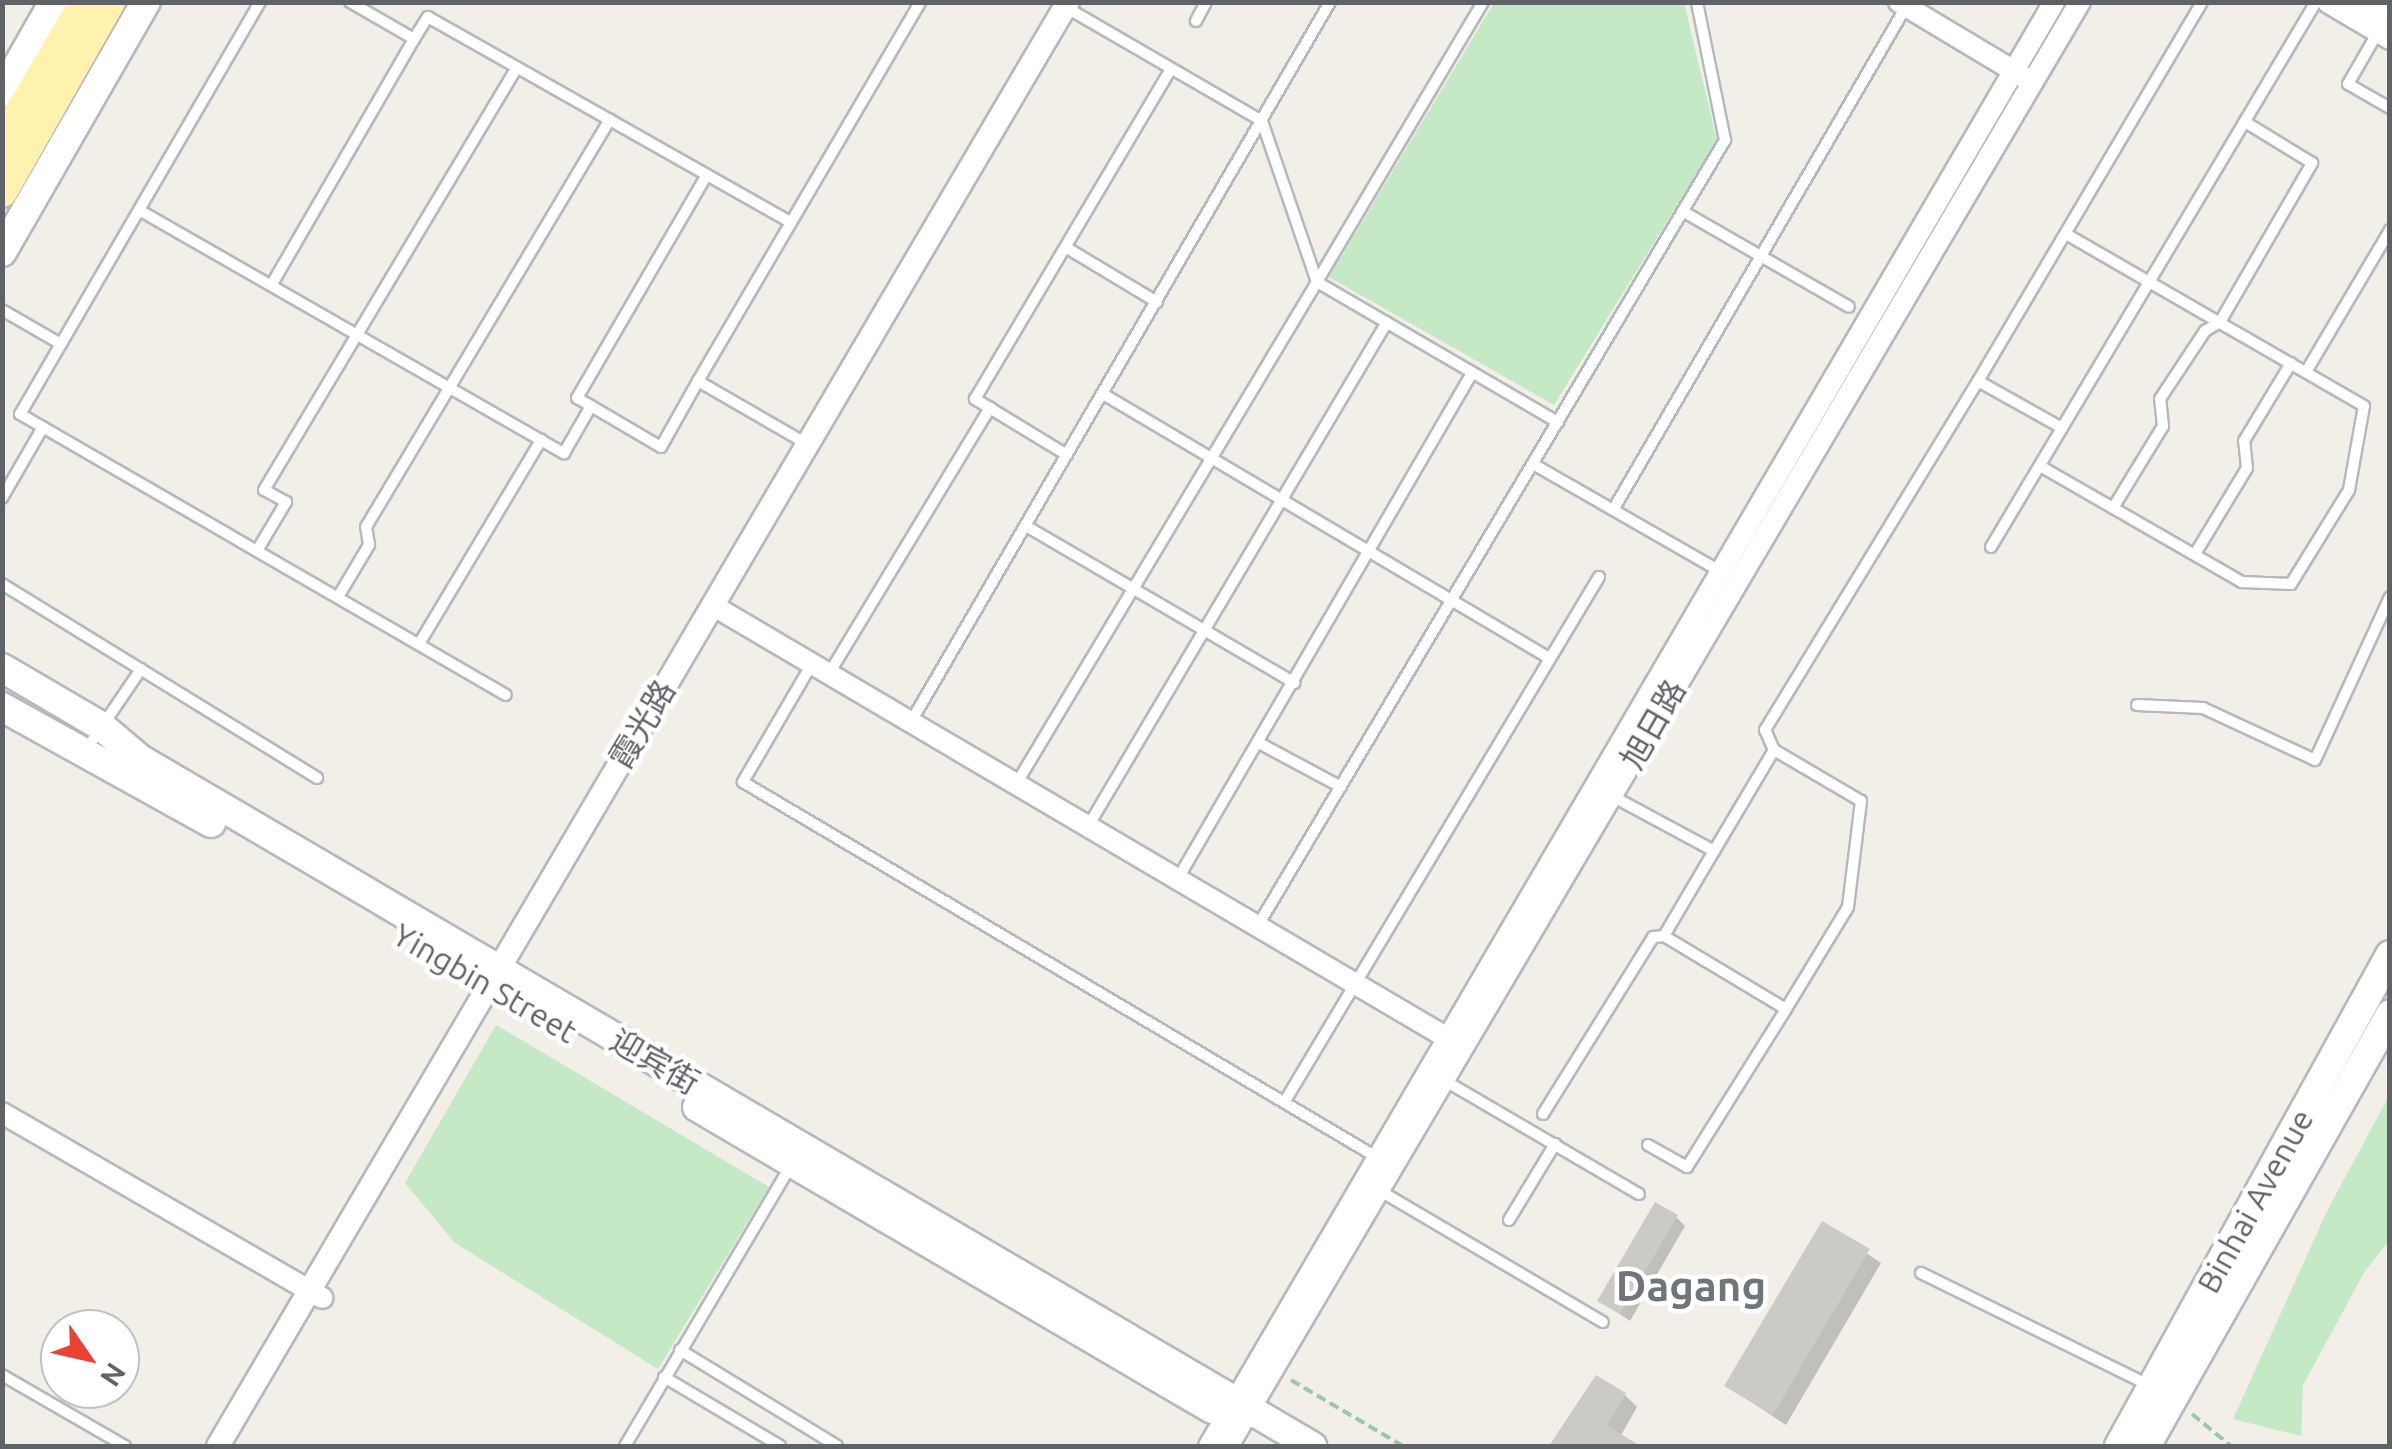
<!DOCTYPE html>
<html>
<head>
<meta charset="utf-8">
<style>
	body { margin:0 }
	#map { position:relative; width:2392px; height:1449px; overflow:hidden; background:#f1efe8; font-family:Ubuntu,"Noto Sans SC",sans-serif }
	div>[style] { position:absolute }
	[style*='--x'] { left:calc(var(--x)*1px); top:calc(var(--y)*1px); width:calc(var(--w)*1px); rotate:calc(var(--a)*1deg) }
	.green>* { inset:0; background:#c5e8c5 }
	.shadow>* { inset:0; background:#0003 }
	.building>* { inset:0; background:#cccac5 }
	.path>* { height:4px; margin-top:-2px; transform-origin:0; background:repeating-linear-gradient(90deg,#9cc7a9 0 10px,transparent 0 15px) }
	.roads { filter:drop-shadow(2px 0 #b5b8bc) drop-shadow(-2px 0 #b5b8bc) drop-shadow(0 2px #b5b8bc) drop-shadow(0 -2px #b5b8bc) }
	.service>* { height:10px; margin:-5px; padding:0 5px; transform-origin:5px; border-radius:5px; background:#fff }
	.minor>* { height:20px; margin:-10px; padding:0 10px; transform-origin:10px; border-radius:10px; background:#fff }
	.tertiary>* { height:22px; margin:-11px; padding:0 11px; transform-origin:11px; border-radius:11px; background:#fff }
	.secondary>* { height:28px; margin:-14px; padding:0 14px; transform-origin:14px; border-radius:14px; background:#fff }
	.primary>* { height:30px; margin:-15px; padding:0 15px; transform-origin:15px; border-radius:15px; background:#fff2af }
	span { translate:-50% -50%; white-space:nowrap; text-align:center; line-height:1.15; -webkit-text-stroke:9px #fff; paint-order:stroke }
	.street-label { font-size:32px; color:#5f6368 }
	.district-label { font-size:42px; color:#70757a; font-weight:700 }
	.frame { position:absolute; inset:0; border:5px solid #5f6368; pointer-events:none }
	.north { position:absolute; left:40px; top:1309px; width:100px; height:100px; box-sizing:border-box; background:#fff; border:2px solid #bfc1c3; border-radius:50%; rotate:124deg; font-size:28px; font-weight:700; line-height:40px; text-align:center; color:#5f6368 }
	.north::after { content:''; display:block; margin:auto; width:35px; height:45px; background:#ea4335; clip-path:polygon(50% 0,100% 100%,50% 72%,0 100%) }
</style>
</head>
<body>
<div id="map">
	<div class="green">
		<i style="clip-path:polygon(1494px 3px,1684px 3px,1717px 140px,1554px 405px,1329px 277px)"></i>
		<i style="clip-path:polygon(496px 1025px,769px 1187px,658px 1369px,455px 1243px,405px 1183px)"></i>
		<i style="clip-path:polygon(2389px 1096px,2389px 1241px,2365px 1271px,2303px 1385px,2301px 1436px,2233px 1419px,2328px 1209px)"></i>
	</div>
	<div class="shadow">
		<i style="clip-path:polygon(1676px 1217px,1685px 1226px,1630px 1321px,1600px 1301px)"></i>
		<i style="clip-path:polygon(1823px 1224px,1881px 1263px,1786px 1425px,1727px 1386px)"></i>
		<i style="clip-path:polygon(1625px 1395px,1637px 1407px,1620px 1437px,1636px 1446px,1553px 1445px)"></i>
	</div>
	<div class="building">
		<i style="clip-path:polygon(1655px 1202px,1678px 1215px,1620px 1314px,1597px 1301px)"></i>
		<i style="clip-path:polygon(1822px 1221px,1870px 1249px,1773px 1415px,1724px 1386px)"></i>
		<i style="clip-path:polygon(1596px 1375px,1626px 1393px,1607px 1426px,1641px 1446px,1549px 1446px)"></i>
	</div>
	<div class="path">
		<i style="--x:1291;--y:1380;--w:130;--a:30.5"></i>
		<i style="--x:2192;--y:1414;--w:50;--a:39.4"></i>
	</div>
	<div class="roads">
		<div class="service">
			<i style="--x:260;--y:2;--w:477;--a:120.2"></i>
			<i style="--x:20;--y:414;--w:561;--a:30.04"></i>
			<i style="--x:350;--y:2;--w:74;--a:30"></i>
			<i style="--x:414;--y:39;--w:26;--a:-58"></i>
			<i style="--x:428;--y:17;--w:417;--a:29.5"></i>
			<i style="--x:1483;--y:2;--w:326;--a:120.7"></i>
			<i style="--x:1317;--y:282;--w:279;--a:30.2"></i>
			<i style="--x:1196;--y:21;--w:21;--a:-62"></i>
			<i style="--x:2378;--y:32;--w:60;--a:120"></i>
			<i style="--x:2348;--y:84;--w:48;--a:29.7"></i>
			<i style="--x:139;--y:210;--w:490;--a:29.8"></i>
			<i style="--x:564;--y:453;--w:54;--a:-60.1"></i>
			<i style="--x:591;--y:406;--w:81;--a:30.4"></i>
			<i style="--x:661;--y:447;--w:76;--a:-60.7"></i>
			<i style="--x:1684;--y:212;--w:190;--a:29.9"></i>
			<i style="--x:1067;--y:248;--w:105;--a:31"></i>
			<i style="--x:272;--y:284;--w:283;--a:-59.9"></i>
			<i style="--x:2;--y:310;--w:68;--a:30"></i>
			<i style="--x:2306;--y:372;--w:165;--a:-59.4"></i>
			<i style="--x:1103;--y:394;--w:518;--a:30.62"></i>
			<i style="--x:591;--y:406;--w:16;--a:-150"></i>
			<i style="--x:577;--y:398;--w:258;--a:-59.8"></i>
			<i style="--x:2062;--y:428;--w:96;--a:-150.8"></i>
			<i style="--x:1978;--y:381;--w:440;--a:-59.4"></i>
			<i style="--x:807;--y:444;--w:126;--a:-150"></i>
			<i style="--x:698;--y:381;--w:439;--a:-59.6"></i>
			<i style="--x:1067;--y:455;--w:108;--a:-148.7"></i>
			<i style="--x:975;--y:399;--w:384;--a:-59.3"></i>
			<i style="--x:1533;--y:464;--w:219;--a:29.8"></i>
			<i style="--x:2040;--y:466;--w:233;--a:29.9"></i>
			<i style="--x:2242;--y:582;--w:49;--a:2.3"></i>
			<i style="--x:2291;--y:584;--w:110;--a:-58.3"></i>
			<i style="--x:2349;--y:490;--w:85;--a:-79.9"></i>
			<i style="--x:2364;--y:406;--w:344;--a:-150"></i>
			<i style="--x:2;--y:498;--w:82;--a:-60"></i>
			<i style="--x:2113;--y:508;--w:96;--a:-58.6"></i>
			<i style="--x:2163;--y:426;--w:27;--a:-96"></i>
			<i style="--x:2160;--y:399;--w:82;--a:-56.5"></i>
			<i style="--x:2205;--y:331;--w:17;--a:-31"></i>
			<i style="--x:2220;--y:322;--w:184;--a:-59.9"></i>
			<i style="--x:2312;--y:163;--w:79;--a:-148.5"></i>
			<i style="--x:1613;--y:510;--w:582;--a:-59.78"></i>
			<i style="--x:1026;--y:526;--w:311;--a:30.3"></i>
			<i style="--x:1991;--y:547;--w:635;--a:-59.19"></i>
			<i style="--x:258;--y:549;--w:55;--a:-59.2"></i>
			<i style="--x:286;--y:502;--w:25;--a:-151"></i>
			<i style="--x:264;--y:490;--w:492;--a:-59.1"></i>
			<i style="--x:2195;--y:554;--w:100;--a:-58.8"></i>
			<i style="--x:2247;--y:468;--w:27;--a:-96"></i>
			<i style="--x:2244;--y:441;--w:91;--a:-58.9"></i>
			<i style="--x:2;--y:584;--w:370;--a:31.6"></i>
			<i style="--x:338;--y:597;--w:61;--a:-59.2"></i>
			<i style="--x:369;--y:545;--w:18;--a:-99"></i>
			<i style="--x:366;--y:527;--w:475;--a:-59.1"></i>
			<i style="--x:419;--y:644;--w:238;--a:-59.1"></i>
			<i style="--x:813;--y:662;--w:139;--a:120.3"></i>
			<i style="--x:743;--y:782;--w:738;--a:30.63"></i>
			<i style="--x:830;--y:672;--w:309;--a:-58.8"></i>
			<i style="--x:2137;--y:705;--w:66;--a:2.6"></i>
			<i style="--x:2203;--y:708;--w:123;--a:24.9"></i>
			<i style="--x:2315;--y:760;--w:179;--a:-65.3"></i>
			<i style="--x:912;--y:720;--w:831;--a:-59.79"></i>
			<i style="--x:1259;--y:743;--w:93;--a:28.2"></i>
			<i style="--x:86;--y:750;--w:98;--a:-55.8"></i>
			<i style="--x:1774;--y:750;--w:22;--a:-114"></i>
			<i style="--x:1765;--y:730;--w:409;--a:-58.6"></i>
			<i style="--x:1018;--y:781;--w:582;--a:-59.07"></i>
			<i style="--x:1317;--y:282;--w:170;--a:-108.9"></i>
			<i style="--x:1262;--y:121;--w:228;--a:-149.9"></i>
			<i style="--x:1612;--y:796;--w:116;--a:28.3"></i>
			<i style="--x:1714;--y:851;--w:99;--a:120.5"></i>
			<i style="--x:1664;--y:936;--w:142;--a:30.9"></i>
			<i style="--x:1786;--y:1009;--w:119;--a:-58.7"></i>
			<i style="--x:1848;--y:907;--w:107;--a:-83"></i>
			<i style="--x:1861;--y:801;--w:101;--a:-149.6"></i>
			<i style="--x:1774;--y:750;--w:117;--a:120.7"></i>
			<i style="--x:1090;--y:823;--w:582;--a:-59.34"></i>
			<i style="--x:1180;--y:875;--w:581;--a:-59.81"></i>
			<i style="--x:1260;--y:922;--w:910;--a:-59.26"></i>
			<i style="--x:1725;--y:140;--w:141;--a:-101.5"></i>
			<i style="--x:1442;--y:1079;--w:228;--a:30.3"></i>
			<i style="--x:1285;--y:1101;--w:611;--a:-59.07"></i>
			<i style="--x:1543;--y:1114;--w:208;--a:-58.1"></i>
			<i style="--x:1653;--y:937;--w:11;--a:-5"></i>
			<i style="--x:1648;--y:1145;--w:45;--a:29.4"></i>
			<i style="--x:1687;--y:1167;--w:186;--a:-57.9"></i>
			<i style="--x:1377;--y:1189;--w:262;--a:30.5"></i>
			<i style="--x:1509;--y:1220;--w:89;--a:-58.8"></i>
			<i style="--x:1921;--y:1273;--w:256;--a:26.2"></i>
			<i style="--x:680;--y:1350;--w:184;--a:31.4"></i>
			<i style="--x:2;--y:1375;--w:142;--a:30"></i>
			<i style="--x:664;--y:1377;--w:135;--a:30.7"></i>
			<i style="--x:625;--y:1446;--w:326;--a:-59.4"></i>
		</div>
		<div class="minor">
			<i style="--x:1899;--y:2;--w:144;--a:31"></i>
			<i style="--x:712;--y:605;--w:863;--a:30.49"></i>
			<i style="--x:2;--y:1113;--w:370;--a:30"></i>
			<i style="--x:1209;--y:1446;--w:1673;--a:-59.66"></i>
			<i style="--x:1228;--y:1446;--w:1677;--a:-59.46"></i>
		</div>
		<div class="tertiary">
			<i style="--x:2329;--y:2;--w:71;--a:30.5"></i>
			<i style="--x:2366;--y:2;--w:28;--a:30"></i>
			<i style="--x:218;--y:1446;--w:1676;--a:-59.52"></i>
		</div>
		<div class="secondary">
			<i style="--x:2;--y:93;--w:105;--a:-60.3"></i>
			<i style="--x:2;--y:252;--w:289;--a:-60.1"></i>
			<i style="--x:2;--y:668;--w:115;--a:30.4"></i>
			<i style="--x:101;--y:726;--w:51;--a:40.2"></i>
			<i style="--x:140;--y:759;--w:1359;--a:30.38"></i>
			<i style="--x:2;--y:707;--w:239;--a:29"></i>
			<i style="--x:697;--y:1107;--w:597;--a:30.39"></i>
			<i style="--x:2119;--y:1446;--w:561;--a:-61.1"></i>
			<i style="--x:2146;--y:1446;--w:496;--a:-60.5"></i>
		</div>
		<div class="primary">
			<i style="--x:2;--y:143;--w:164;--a:-59.5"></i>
			<i style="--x:2;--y:192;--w:219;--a:-60.4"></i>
		</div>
	</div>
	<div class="street-label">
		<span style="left:642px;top:724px;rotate:-59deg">霞光路</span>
		<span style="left:1653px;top:724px;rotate:-60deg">旭日路</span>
		<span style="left:485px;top:983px;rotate:30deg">Yingbin Street</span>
		<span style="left:655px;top:1061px;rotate:30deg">迎宾街</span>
		<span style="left:2255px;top:1201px;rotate:-61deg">Binhai Avenue</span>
	</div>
	<div class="district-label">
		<span style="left:1691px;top:1286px">Dagang</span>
	</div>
	<div class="frame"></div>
	<div class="north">N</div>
</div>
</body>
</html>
